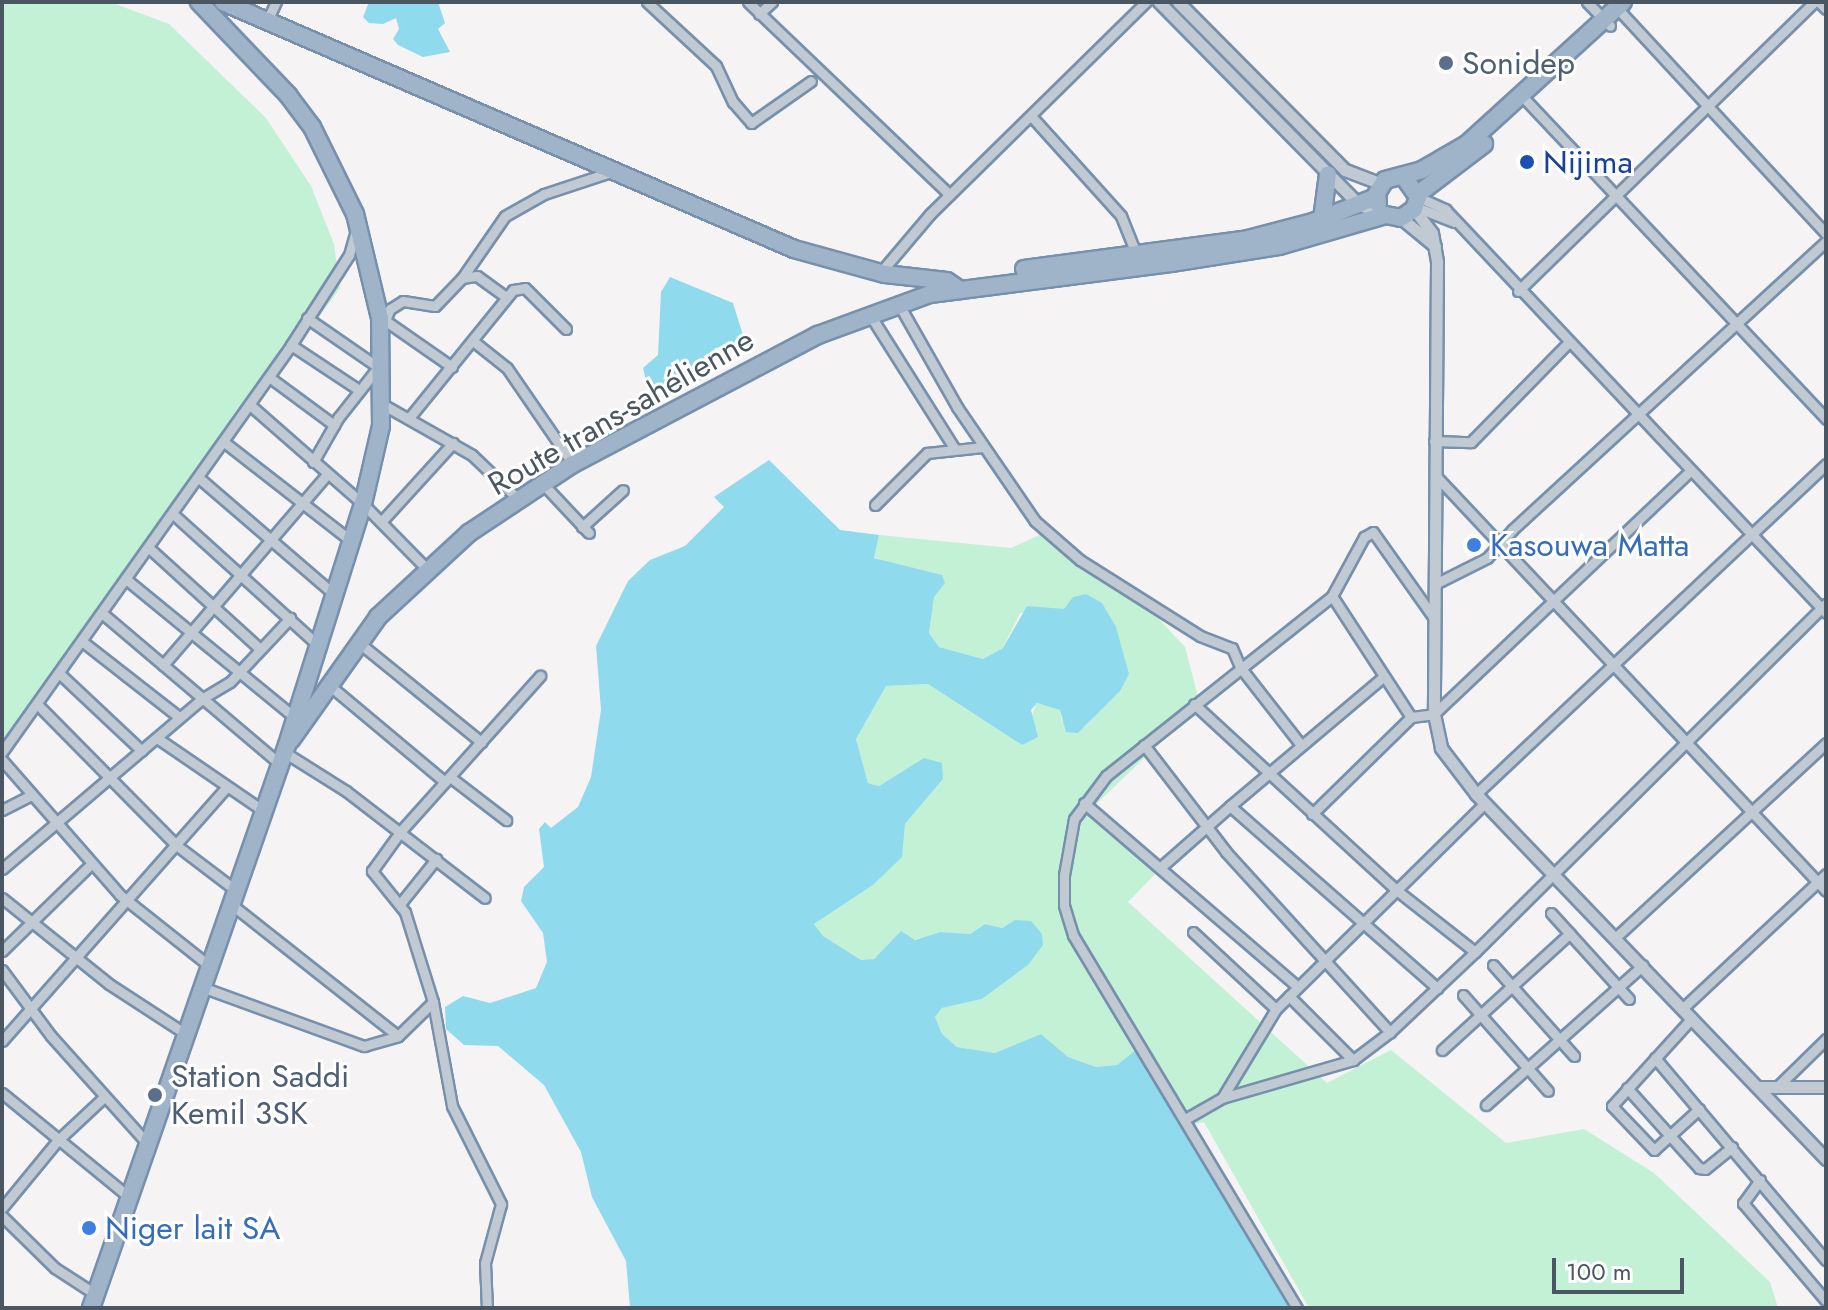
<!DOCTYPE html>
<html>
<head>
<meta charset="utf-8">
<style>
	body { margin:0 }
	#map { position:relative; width:1828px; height:1310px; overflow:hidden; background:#f5f3f3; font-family:Jost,sans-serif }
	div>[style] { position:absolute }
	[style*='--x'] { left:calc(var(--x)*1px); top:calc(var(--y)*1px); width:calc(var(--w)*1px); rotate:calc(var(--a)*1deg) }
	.green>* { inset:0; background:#c3f1d5 }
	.water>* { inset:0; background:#90daee }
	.roads { filter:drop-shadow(2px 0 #7690ad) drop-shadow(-2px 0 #7690ad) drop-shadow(0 2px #7690ad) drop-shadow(0 -2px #7690ad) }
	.minor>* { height:9px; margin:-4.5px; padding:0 4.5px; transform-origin:4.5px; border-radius:4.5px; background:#c1cad2 }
	.tertiary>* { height:11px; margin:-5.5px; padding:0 5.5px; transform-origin:5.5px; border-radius:5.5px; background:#c1cad2 }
	.trunk>* { height:16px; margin:-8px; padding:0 8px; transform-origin:8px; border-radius:8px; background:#9fb4c9 }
	.dots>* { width:22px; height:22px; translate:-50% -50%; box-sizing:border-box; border:4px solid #fff; border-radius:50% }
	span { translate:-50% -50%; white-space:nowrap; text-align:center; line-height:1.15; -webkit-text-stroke:6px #fff; paint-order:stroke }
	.service-label { font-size:32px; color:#4e5e75 }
	.left { translate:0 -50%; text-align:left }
	.transit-label { font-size:32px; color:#164399 }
	.street-label { font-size:32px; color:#4a5661 }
	.shop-label { font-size:32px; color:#366cbe }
	.frame { position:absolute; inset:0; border:4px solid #4a5661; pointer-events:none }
	.scale { position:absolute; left:1552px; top:1258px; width:132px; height:36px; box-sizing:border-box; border:4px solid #4a5661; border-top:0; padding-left:10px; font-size:24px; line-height:28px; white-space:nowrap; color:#4a5661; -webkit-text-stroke:6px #fff; paint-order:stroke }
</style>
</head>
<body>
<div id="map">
	<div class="green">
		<i style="clip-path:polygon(2px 2px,110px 2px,169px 24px,266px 118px,311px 186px,334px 244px,340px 288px,2px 755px)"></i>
		<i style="clip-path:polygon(1050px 530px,1156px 616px,1185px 647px,1200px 704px,1086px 814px,1158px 871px,1128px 902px,1327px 1083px,1391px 1050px,1506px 1143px,1584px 1129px,1654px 1173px,1770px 1282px,1778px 1308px,1309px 1308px,1204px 1122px,1183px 1127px,1137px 1049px,1117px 1065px,1096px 1067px,1068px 1057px,1041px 1034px,995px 1053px,957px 1047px,942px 1034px,935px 1017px,942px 1008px,982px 999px,1028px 965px,1015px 920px,1002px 928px,985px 924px,970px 934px,940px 932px,886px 948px,874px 959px,860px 960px,823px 936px,814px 924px,873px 885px,901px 857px,905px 824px,943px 779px,905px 770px,879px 786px,868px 783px,856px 739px,886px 686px,928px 684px,1022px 745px,1036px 704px,1045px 702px,1060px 710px,1062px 721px,1085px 727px,1095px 715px,1064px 609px,1020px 613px,1003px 648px,983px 659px,939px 647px,929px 633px,934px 596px,945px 583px,874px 557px,879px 535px,1011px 548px)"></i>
	</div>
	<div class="water">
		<i style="clip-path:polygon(369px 2px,438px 2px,445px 23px,438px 29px,450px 52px,423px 57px,398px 45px,393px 39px,399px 29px,396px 18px,383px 24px,369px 23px,363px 17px)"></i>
		<i style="clip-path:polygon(670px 277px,733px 303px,743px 335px,740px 347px,715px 348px,700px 381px,669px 392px,646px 381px,643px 368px,658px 355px,661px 292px)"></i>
		<i style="clip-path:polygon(769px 460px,840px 530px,879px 535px,874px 558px,942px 575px,945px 583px,934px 597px,929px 633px,939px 647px,983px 659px,1003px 648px,1027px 606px,1064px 609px,1073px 597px,1086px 594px,1102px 603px,1116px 627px,1129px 674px,1120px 691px,1078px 733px,1066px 732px,1060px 710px,1037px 703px,1031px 710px,1038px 737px,1022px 745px,928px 684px,886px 686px,856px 739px,868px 783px,879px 786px,924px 758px,942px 763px,943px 779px,905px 824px,902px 857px,873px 885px,814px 924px,823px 936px,861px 960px,874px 959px,901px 931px,915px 940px,940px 932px,970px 934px,985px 924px,1002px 928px,1015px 920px,1031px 921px,1042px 934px,1043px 945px,1028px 965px,982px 999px,942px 1008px,935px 1017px,942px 1034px,957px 1047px,995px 1053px,1041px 1034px,1068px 1057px,1096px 1067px,1117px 1065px,1137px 1049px,1289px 1308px,630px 1308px,626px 1261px,592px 1197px,581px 1152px,544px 1085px,498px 1046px,464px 1045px,446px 1029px,445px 1007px,463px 996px,490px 1003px,536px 988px,547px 962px,543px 933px,521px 901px,524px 887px,544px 867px,539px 829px,545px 822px,551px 828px,578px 807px,591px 777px,601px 710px,596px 646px,628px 581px,650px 560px,685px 546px,724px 507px,714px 497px)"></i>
	</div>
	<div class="roads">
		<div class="minor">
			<i style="--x:647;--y:2;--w:94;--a:42.8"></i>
			<i style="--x:716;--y:66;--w:40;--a:65"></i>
			<i style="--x:733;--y:102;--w:28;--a:49"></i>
			<i style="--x:751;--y:123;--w:73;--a:-35"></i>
			<i style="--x:748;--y:2;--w:279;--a:43.7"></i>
			<i style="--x:1587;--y:2;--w:33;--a:46"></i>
			<i style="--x:1819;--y:2;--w:10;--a:45"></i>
			<i style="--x:1617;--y:8;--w:308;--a:47.2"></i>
			<i style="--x:759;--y:14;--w:18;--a:-43"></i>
			<i style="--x:267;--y:21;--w:21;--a:-65"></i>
			<i style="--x:1522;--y:96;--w:444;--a:46.7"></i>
			<i style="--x:1032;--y:117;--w:133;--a:48"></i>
			<i style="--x:1121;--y:216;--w:43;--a:68.2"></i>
			<i style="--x:1418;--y:197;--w:30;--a:24"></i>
			<i style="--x:1445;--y:209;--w:555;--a:46.68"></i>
			<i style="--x:1416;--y:207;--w:41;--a:21.5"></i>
			<i style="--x:880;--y:273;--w:77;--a:-49.7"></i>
			<i style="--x:930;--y:214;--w:303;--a:-44.5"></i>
			<i style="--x:462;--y:278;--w:75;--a:-55.3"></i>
			<i style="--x:505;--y:216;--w:45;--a:-29.4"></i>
			<i style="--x:544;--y:194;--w:71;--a:-18.2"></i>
			<i style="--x:1518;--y:291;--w:414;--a:-44.3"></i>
			<i style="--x:898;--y:303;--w:120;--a:60.4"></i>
			<i style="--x:957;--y:407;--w:138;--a:55.6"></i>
			<i style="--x:1035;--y:521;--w:60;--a:40.9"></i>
			<i style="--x:1080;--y:560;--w:142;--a:32.3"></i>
			<i style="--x:1200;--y:636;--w:34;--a:21"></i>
			<i style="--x:1232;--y:648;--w:21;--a:67"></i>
			<i style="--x:1240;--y:667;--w:99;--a:52"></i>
			<i style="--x:870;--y:315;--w:157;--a:57.7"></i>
			<i style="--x:307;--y:318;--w:86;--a:34.6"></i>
			<i style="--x:383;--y:319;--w:84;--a:34.8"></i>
			<i style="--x:385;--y:320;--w:12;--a:-66"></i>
			<i style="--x:390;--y:309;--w:15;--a:-32"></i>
			<i style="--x:403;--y:301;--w:32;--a:9"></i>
			<i style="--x:435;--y:306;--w:39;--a:-46"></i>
			<i style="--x:462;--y:278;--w:15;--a:-8"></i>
			<i style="--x:477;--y:276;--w:36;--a:36"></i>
			<i style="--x:473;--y:341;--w:43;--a:38.5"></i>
			<i style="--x:507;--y:368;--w:116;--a:55.5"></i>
			<i style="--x:291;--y:345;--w:82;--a:33.5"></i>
			<i style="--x:269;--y:377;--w:81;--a:36.4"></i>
			<i style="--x:382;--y:404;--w:103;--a:29.5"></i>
			<i style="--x:472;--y:455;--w:64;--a:43.7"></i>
			<i style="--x:250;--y:405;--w:150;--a:41.2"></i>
			<i style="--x:363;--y:504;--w:90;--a:45.5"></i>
			<i style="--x:409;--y:418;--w:165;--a:-50.9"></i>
			<i style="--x:513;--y:290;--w:12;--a:-9"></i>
			<i style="--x:525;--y:288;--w:58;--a:45"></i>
			<i style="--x:1434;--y:441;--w:37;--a:2"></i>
			<i style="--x:1471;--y:442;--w:137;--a:-45.6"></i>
			<i style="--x:224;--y:442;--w:161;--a:37.9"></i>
			<i style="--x:313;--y:462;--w:51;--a:-60.4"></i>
			<i style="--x:338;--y:418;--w:66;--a:-51.7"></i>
			<i style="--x:1435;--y:475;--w:571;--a:46.77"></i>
			<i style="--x:199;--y:478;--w:178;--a:40.7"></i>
			<i style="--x:543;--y:484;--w:67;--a:46.8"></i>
			<i style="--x:875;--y:505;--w:74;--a:-45"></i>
			<i style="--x:927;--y:453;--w:56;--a:-6.1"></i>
			<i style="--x:173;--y:514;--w:194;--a:42.1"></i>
			<i style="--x:381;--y:522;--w:107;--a:-47.7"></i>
			<i style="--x:582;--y:527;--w:55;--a:-42.1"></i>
			<i style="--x:149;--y:548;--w:150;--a:42.3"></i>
			<i style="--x:127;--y:580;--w:215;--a:39.3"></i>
			<i style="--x:1435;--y:584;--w:58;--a:-26.6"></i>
			<i style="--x:1487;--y:558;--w:38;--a:-48"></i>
			<i style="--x:1512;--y:530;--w:427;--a:-42.6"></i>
			<i style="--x:1332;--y:596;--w:67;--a:-61.5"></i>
			<i style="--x:1364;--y:537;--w:10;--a:-29"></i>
			<i style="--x:1373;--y:532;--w:105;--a:54.7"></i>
			<i style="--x:103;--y:614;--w:231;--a:40.3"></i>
			<i style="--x:83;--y:642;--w:122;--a:38"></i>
			<i style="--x:358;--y:642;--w:159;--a:39.1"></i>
			<i style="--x:163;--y:665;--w:252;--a:-49.3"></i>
			<i style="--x:60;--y:674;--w:112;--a:43.2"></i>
			<i style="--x:329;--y:685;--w:151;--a:39.9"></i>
			<i style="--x:1194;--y:704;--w:273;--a:42.6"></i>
			<i style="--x:1395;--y:889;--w:102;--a:38.2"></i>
			<i style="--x:38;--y:705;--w:197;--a:45.4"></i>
			<i style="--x:176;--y:845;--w:73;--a:37.2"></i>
			<i style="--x:157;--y:738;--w:127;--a:34.4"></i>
			<i style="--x:1144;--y:745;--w:135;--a:52.5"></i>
			<i style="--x:1226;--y:852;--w:244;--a:47.7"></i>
			<i style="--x:2;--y:752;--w:499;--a:-54.6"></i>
			<i style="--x:291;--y:345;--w:107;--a:-57.2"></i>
			<i style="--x:349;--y:255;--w:22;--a:-74"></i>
			<i style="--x:284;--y:752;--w:73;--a:32.2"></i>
			<i style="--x:346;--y:791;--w:175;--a:37.6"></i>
			<i style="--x:2;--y:760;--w:179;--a:48.8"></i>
			<i style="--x:120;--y:895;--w:111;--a:38.4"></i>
			<i style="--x:450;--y:777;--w:71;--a:37.5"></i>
			<i style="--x:1476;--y:794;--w:481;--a:-43.3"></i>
			<i style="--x:1084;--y:803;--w:282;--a:40.7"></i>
			<i style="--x:1230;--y:806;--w:200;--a:-40.1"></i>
			<i style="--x:2;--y:810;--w:33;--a:-27"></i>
			<i style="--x:1312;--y:814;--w:139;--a:-44.4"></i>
			<i style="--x:1162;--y:866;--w:91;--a:-41.4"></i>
			<i style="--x:1230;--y:806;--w:276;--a:41.3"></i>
			<i style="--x:2;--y:869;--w:264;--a:-40.4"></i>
			<i style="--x:203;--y:698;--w:31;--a:-31"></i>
			<i style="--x:230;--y:682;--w:88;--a:-46.8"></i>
			<i style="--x:2;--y:898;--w:137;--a:38.8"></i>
			<i style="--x:109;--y:984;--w:88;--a:33"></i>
			<i style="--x:400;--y:904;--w:58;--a:-51.3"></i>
			<i style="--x:1551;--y:913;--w:116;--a:47.8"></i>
			<i style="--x:1193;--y:932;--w:113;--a:42.9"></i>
			<i style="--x:1616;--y:937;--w:286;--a:-42.7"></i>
			<i style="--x:2;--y:951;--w:124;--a:-44.3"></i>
			<i style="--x:1493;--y:965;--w:122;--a:48.3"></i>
			<i style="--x:2;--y:970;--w:82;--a:53.4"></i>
			<i style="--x:51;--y:1036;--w:142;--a:48.1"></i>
			<i style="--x:199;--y:986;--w:176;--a:20"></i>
			<i style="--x:364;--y:1046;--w:35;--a:-16"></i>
			<i style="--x:398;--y:1036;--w:213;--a:-141.7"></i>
			<i style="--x:1463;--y:995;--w:128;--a:48.5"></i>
			<i style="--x:1289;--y:996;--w:91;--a:45"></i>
			<i style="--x:1353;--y:1060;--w:46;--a:-37.1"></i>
			<i style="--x:1390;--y:1032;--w:117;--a:-43.3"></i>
			<i style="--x:1475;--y:952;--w:494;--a:-44.8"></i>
			<i style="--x:433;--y:1002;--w:106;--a:79.6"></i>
			<i style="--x:452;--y:1106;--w:110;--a:63.4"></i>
			<i style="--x:501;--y:1204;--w:61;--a:105.2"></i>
			<i style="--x:485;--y:1263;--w:45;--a:87.5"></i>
			<i style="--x:1683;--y:1008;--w:196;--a:-43.1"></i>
			<i style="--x:1692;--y:1018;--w:119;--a:132.3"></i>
			<i style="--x:1612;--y:1106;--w:61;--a:46.3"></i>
			<i style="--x:1654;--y:1150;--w:61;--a:-42.3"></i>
			<i style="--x:398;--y:1036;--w:49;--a:-44.2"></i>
			<i style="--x:433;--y:1002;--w:94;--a:-107.3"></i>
			<i style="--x:405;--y:912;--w:53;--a:-128.8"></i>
			<i style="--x:372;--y:871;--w:48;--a:-54.3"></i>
			<i style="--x:400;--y:832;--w:210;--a:-48.1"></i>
			<i style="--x:2;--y:1041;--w:338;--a:-48.5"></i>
			<i style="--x:1442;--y:1050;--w:173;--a:-42.4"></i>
			<i style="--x:1655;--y:1058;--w:265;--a:49.8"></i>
			<i style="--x:1777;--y:1087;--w:69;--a:-44.4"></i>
			<i style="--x:1627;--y:1088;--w:108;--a:48"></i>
			<i style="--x:1699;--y:1168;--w:6;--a:9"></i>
			<i style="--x:1705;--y:1169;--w:35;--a:-39"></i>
			<i style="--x:2;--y:1093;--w:163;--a:39.3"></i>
			<i style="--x:1222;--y:1098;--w:104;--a:-58.8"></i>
			<i style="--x:1276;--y:1009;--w:293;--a:-44.6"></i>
			<i style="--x:1486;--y:1105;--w:210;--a:-41.7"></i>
			<i style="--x:1187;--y:1118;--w:40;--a:-29.7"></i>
			<i style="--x:1222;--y:1098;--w:136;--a:-16.2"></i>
			<i style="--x:1760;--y:1180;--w:29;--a:126"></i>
			<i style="--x:1743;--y:1203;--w:128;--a:49.7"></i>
			<i style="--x:2;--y:1208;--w:87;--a:-50.6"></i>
			<i style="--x:57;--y:1141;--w:63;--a:-43.1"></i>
			<i style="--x:2;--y:1216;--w:74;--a:44.5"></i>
			<i style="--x:55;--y:1268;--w:48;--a:33"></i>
			<i style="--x:1297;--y:1308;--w:435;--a:-121"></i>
			<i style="--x:1073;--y:935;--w:31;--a:-107"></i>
			<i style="--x:1064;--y:905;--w:30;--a:-90"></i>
			<i style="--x:1064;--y:875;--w:57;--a:-79.9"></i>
			<i style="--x:1074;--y:819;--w:54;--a:-53.3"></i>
			<i style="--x:1106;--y:776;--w:289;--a:-38.5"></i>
			<i style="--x:1332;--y:596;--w:145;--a:56.9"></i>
			<i style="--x:1411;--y:717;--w:23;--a:-7"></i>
			<i style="--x:1434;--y:714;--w:353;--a:-43.5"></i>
		</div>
		<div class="tertiary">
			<i style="--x:1159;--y:2;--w:284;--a:45.4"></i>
			<i style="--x:1358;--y:204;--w:29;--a:22"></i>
			<i style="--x:1178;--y:2;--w:237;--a:45.2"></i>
			<i style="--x:1345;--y:170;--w:39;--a:21"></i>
			<i style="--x:1414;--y:209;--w:30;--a:53"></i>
			<i style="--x:1432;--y:233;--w:29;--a:80"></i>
			<i style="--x:1437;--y:262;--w:452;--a:90.4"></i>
			<i style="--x:1434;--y:714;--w:35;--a:78"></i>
			<i style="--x:1441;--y:748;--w:58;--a:52.7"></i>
			<i style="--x:1476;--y:794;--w:506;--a:46.2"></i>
			<i style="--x:1401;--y:218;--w:44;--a:39.5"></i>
			<i style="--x:1758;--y:1087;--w:68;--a:0"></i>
		</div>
		<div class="trunk">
			<i style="--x:223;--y:2;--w:622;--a:23.39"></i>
			<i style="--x:794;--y:249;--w:94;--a:15.4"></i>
			<i style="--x:885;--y:274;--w:62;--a:6.4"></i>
			<i style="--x:947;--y:281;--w:16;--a:35"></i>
			<i style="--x:1418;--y:194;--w:83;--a:-37.1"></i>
			<i style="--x:1378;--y:204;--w:11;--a:-95"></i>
			<i style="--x:1377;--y:193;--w:15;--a:-58"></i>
			<i style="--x:1385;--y:180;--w:38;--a:-15"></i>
			<i style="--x:1422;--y:170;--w:52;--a:-30"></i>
			<i style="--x:1467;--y:144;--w:211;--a:-42.3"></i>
			<i style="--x:1322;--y:219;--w:45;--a:-82.4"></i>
			<i style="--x:1024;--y:269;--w:226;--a:-7.6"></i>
			<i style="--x:1248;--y:239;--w:67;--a:-14.7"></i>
			<i style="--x:1313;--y:222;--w:68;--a:-21.6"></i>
			<i style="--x:291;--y:740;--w:151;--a:-54.7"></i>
			<i style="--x:378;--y:617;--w:124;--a:-42.7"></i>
			<i style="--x:469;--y:533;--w:125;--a:-33.6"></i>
			<i style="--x:573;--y:464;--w:277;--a:-27.8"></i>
			<i style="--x:818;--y:335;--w:119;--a:-20.1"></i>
			<i style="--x:930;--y:294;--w:243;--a:-7.3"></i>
			<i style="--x:1171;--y:263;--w:109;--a:-8.9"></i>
			<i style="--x:1279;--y:246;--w:111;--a:-16.2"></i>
			<i style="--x:1386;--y:215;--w:15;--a:11"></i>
			<i style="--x:1401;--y:218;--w:16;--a:-35"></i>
			<i style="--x:1414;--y:209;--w:13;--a:-72"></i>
			<i style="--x:1418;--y:197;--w:24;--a:-125"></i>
			<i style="--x:91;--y:1308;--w:596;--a:-70.81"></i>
			<i style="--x:287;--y:745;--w:253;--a:-72.5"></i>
			<i style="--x:363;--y:504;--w:80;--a:-77"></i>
			<i style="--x:381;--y:426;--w:108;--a:-90.5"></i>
			<i style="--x:380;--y:318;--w:107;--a:-103.5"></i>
			<i style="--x:355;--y:214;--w:97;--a:-116.3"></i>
			<i style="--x:312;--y:127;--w:40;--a:-127"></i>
			<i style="--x:288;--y:95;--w:129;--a:-133.7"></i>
		</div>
	</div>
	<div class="dots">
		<i style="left:1446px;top:63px;background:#5c6f8a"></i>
		<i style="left:1527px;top:162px;background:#1a4fb4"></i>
		<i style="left:1474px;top:545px;background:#3f7fe0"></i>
		<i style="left:155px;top:1095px;background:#5c6f8a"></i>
		<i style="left:89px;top:1228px;background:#3f7fe0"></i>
	</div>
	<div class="service-label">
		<span class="left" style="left:1462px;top:63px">Sonidep</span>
		<span class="left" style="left:171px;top:1095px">Station Saddi<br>Kemil 3SK</span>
	</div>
	<div class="transit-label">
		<span class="left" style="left:1543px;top:162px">Nijima</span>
	</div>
	<div class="street-label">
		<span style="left:621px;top:412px;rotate:-30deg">Route trans-sahélienne</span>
	</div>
	<div class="shop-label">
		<span class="left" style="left:1490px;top:545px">Kasouwa Matta</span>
		<span class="left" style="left:105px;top:1228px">Niger lait SA</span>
	</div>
	<div class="frame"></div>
	<div class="scale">100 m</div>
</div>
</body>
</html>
